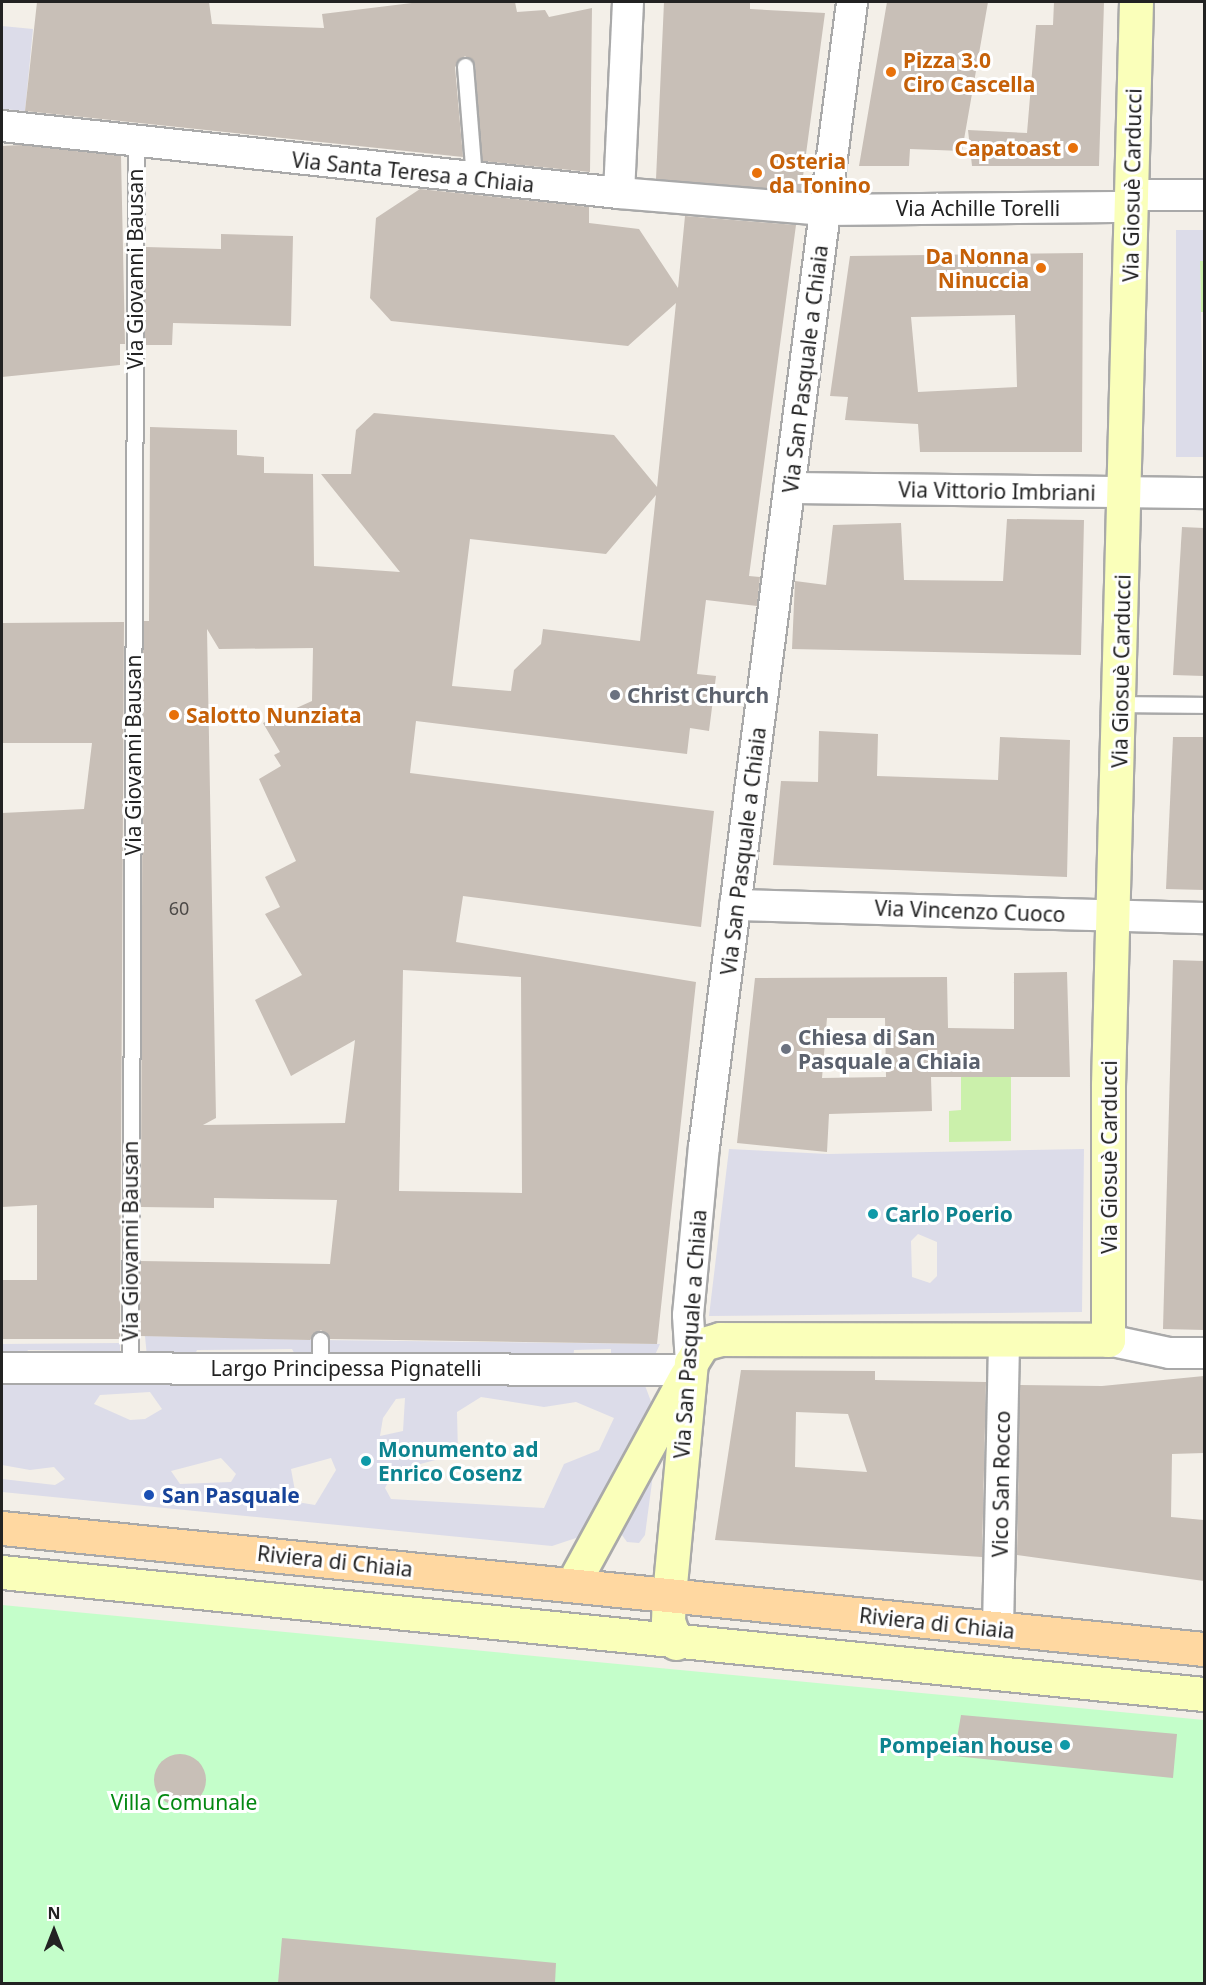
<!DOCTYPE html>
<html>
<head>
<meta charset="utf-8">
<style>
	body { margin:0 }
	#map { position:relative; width:1206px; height:1985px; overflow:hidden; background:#f3efe8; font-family:"Noto Sans",sans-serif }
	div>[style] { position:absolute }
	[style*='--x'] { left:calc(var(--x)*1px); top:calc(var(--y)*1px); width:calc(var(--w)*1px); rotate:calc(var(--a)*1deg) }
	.grass>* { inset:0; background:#cbf0ab }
	.park>* { inset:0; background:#c4feca }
	.plaza>* { inset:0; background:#dcdce9 }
	.building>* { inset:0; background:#c8bfb7 }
	.round { border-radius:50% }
	.roads { filter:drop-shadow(2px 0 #a9a9a9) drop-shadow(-2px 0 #a9a9a9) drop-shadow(0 2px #a9a9a9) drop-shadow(0 -2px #a9a9a9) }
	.lane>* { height:15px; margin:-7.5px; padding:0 7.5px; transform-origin:7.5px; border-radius:7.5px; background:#fff }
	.street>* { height:30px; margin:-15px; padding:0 15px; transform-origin:15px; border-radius:15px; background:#fff }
	.secondary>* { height:33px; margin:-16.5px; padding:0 16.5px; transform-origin:16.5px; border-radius:16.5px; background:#faffba }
	.primary>* { height:33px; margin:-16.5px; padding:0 16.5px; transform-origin:16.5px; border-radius:16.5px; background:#ffd8a1 }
	.dots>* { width:16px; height:16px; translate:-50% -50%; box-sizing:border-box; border:3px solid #fff; border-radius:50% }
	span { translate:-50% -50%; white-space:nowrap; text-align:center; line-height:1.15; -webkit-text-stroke:6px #fff; paint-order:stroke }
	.number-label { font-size:18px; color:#4c4947 }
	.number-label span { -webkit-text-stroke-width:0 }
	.food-label { font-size:21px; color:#c56008; font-weight:700 }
	.left { translate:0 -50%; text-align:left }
	.right { translate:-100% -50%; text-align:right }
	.street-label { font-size:21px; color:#222 }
	.worship-label { font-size:21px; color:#5b616d; font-weight:700 }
	.culture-label { font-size:21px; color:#0d838f; font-weight:700 }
	.transit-label { font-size:21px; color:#164399; font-weight:700 }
	.park-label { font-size:21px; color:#038811 }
	.frame { position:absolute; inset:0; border:3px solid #222; pointer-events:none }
	.north { position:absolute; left:24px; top:1901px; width:60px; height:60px; -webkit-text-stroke:4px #fff; paint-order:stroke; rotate:0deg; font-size:16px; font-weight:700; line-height:24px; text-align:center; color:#222 }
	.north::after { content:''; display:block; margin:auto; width:21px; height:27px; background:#222; clip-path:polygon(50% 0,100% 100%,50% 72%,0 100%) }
</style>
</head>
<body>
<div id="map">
	<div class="grass">
		<i style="clip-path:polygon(1200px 261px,1204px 261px,1204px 312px,1201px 312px)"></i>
		<i style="clip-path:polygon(961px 1077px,1011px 1077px,1011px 1141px,949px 1142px,949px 1111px,961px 1110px)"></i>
	</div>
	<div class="park">
		<i style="clip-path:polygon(2px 1605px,1204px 1720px,1204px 1983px,2px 1983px)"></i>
	</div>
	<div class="plaza">
		<i style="clip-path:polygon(2px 26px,33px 29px,25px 111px,2px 109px)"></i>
		<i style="clip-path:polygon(1176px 230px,1204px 230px,1204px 261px,1200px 261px,1204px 457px,1176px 457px)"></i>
		<i style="clip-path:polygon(evenodd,729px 1149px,828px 1154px,1084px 1149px,1082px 1312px,709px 1316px,729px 1149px,918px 1234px,937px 1242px,937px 1276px,930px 1283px,912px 1277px,911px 1241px,918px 1234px)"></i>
		<i style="clip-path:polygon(145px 1336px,320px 1340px,660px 1344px,654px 1357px,611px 1360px,611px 1349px,574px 1350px,573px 1360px,298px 1360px,292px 1349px,197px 1350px,192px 1361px,147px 1357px)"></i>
		<i style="clip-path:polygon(120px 1343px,120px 1354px,99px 1361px,91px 1351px,28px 1350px,21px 1361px,2px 1361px,2px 1344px)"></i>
		<i style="clip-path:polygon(evenodd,2px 1381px,644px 1383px,652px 1404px,591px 1524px,579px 1537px,552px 1546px,2px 1492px,2px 1479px,55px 1485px,65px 1479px,54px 1467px,30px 1470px,2px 1465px,2px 1381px,150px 1392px,162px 1409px,145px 1419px,130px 1420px,94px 1404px,100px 1395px,150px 1392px,2px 1381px,481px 1397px,544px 1407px,576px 1402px,614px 1418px,599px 1450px,564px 1464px,544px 1508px,391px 1499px,385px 1488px,394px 1471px,458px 1454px,457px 1412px,481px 1397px,2px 1381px,405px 1398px,403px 1431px,380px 1436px,383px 1418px,396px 1399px,405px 1398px,2px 1381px,221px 1458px,236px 1474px,231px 1482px,180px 1484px,171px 1471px,221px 1458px,2px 1381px,331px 1458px,336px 1470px,315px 1505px,297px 1502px,291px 1469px,331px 1458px)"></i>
		<i style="clip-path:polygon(654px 1467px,645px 1535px,639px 1543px,627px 1542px,619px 1531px)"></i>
	</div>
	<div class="building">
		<i style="clip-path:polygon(37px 2px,209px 2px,212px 24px,324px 28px,322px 14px,420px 2px,515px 2px,517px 12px,545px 10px,549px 17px,592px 8px,590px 172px,482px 161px,475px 65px,465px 56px,455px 67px,463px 157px,25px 111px)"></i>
		<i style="clip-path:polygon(664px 2px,750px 2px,750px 9px,825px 13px,801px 191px,656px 179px)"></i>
		<i style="clip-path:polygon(887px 2px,988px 2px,962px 151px,910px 149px,909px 166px,859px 166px)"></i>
		<i style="clip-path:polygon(1054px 2px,1104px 2px,1099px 166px,972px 166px,968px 130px,1027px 133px,1036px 25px,1053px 25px)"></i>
		<i style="clip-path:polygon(21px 145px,121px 156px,125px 344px,120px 344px,120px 365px,2px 377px,2px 146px)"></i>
		<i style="clip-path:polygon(evenodd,420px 189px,589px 207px,589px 223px,639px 229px,678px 288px,685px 216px,796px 225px,749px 576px,760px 577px,757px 606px,706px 600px,697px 674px,716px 676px,709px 731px,690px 728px,687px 754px,416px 721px,410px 773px,714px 811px,701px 927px,463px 896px,456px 942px,696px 982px,657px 1344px,330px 1339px,321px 1330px,310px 1340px,140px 1336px,140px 1261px,330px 1264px,337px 1200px,214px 1198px,214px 1208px,141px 1207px,143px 621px,149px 621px,150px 427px,237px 430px,237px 455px,264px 457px,264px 473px,313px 474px,314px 566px,400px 572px,321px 474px,351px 474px,356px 430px,374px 413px,614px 435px,657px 487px,676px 303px,628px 346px,391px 321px,370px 298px,376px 218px,420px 189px,656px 495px,640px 641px,543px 629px,541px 644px,514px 670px,511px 691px,452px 686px,470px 539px,606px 554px,656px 495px,420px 189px,207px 629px,219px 649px,313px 648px,312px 701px,263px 723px,280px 752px,274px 755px,281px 766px,259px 779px,296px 861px,265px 877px,280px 907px,265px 914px,302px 975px,255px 1000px,291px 1076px,355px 1040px,345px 1123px,203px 1125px,216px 1118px,207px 629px,420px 189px,403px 970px,521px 977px,522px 1193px,399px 1191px,403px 970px)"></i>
		<i style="clip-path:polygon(221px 234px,293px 236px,291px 326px,173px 323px,172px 345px,145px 345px,145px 247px,221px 249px)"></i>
		<i style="clip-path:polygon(evenodd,1083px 253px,1082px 452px,920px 452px,918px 424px,845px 420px,848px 397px,830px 396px,850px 256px,1083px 253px,1015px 315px,1017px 387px,918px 392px,911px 317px,1015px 315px)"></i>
		<i style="clip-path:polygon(1007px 519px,1084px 520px,1081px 655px,792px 649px,795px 581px,826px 585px,833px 525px,901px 523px,904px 580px,1003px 581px)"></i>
		<i style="clip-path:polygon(1182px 527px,1204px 528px,1204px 676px,1173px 675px)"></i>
		<i style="clip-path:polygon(124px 622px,120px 1339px,2px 1339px,2px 1280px,37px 1280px,37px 1205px,2px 1207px,2px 813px,84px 809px,92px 743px,2px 743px,2px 623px)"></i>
		<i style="clip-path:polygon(819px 731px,878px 734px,877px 776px,998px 780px,1000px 737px,1070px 740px,1067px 877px,773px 865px,781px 781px,818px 782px)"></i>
		<i style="clip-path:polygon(1173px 737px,1204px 737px,1204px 890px,1166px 889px)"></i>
		<i style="clip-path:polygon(1173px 960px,1204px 961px,1204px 1330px,1163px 1329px)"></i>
		<i style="clip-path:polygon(evenodd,1067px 972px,1070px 1077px,931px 1077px,932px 1111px,829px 1114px,827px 1152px,737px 1143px,755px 978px,947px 977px,948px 1028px,1014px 1029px,1014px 973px,1067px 972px,827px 1018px,885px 1018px,886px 1077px,822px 1078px,827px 1018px)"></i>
		<i style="clip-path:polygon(evenodd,741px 1370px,875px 1371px,875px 1380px,986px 1382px,982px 1557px,715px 1540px,741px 1370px,796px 1412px,848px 1414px,867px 1472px,795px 1467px,796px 1412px)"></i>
		<i style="clip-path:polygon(1204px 1376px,1204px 1453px,1172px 1454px,1171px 1517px,1204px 1520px,1204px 1581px,1017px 1555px,1020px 1385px,1102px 1386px)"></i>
		<i style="clip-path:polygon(961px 1715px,1177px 1734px,1173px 1778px,954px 1756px)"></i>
		<i class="round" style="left:154px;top:1754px;width:52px;height:52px"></i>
		<i style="clip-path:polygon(282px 1938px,556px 1963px,555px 1983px,278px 1983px)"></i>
	</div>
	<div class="roads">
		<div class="lane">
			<i style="--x:465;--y:66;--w:112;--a:85.4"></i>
			<i style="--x:1120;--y:704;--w:84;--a:0.7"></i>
			<i style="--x:130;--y:1368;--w:1225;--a:-89.72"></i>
			<i style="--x:320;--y:1368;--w:28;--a:-90"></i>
		</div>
		<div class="street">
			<i style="--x:2;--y:126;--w:621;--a:6.2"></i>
			<i style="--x:619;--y:193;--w:207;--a:4.7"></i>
			<i style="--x:825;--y:210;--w:306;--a:-0.6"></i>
			<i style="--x:619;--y:193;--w:191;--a:-87.3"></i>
			<i style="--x:1131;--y:195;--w:73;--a:0"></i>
			<i style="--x:789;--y:488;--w:415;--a:0.7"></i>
			<i style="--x:735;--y:905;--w:469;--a:1.6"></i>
			<i style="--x:1108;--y:1340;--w:62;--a:12"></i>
			<i style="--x:1169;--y:1353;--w:35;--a:0"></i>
			<i style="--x:691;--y:1363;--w:48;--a:-93.6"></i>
			<i style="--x:688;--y:1315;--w:169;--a:-84.6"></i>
			<i style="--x:704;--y:1147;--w:1155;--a:-82.63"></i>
			<i style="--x:2;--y:1368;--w:688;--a:0.17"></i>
			<i style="--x:998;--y:1629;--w:290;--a:-88.8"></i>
		</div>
		<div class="secondary">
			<i style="--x:2;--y:1572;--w:1208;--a:5.8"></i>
			<i style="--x:572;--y:1585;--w:238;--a:-61.4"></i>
			<i style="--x:676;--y:1643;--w:23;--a:-110"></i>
			<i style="--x:668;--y:1621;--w:26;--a:-88"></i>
			<i style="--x:669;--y:1595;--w:233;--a:-84.6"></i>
			<i style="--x:691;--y:1363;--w:22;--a:-58"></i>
			<i style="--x:703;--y:1344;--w:18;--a:-16"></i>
			<i style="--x:720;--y:1339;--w:388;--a:0.1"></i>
			<i style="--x:1108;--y:1340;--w:255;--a:-90"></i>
			<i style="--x:1108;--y:1085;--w:1083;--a:-88.52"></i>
		</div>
		<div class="primary">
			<i style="--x:2;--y:1528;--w:1208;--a:5.75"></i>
		</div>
	</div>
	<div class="dots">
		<i style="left:891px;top:72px;background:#e8710a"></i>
		<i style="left:1073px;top:148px;background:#e8710a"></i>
		<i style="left:757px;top:173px;background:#e8710a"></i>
		<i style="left:1041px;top:268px;background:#e8710a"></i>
		<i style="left:615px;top:695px;background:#6b7280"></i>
		<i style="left:174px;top:715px;background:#e8710a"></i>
		<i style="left:786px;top:1049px;background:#6b7280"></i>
		<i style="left:873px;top:1214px;background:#0f9aa8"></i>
		<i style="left:366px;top:1461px;background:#0f9aa8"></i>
		<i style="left:149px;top:1495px;background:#1a4fb4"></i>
		<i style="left:1065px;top:1745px;background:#0f9aa8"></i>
	</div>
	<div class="number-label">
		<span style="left:179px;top:908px">60</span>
	</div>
	<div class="food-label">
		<span class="left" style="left:903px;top:72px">Pizza 3.0<br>Ciro Cascella</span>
		<span class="right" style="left:1061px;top:148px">Capatoast</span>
		<span class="left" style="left:769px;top:173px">Osteria<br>da Tonino</span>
		<span class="right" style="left:1029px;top:268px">Da Nonna<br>Ninuccia</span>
		<span class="left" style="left:186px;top:715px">Salotto Nunziata</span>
	</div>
	<div class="street-label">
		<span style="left:413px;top:172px;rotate:6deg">Via Santa Teresa a Chiaia</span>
		<span style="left:1132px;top:185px;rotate:-89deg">Via Giosuè Carducci</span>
		<span style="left:978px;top:208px">Via Achille Torelli</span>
		<span style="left:135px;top:269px;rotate:-90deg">Via Giovanni Bausan</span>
		<span style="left:805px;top:369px;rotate:-83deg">Via San Pasquale a Chiaia</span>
		<span style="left:997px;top:491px;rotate:1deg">Via Vittorio Imbriani</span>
		<span style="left:1121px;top:671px;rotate:-89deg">Via Giosuè Carducci</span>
		<span style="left:133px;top:755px;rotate:-90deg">Via Giovanni Bausan</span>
		<span style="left:743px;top:851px;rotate:-83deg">Via San Pasquale a Chiaia</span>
		<span style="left:970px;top:911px;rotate:2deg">Via Vincenzo Cuoco</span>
		<span style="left:1109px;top:1157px;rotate:-90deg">Via Giosuè Carducci</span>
		<span style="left:130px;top:1241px;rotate:-90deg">Via Giovanni Bausan</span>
		<span style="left:690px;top:1334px;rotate:-86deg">Via San Pasquale a Chiaia</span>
		<span style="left:346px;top:1368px">Largo Principessa Pignatelli</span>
		<span style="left:1001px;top:1484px;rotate:-89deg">Vico San Rocco</span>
		<span style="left:335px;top:1561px;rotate:6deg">Riviera di Chiaia</span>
		<span style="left:937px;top:1623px;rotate:6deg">Riviera di Chiaia</span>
	</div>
	<div class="worship-label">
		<span class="left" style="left:627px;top:695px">Christ Church</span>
		<span class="left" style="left:798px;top:1049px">Chiesa di San<br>Pasquale a Chiaia</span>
	</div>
	<div class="culture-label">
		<span class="left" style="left:885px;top:1214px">Carlo Poerio</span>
		<span class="left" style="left:378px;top:1461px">Monumento ad<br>Enrico Cosenz</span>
		<span class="right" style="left:1053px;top:1745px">Pompeian house</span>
	</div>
	<div class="transit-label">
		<span class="left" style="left:162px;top:1495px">San Pasquale</span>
	</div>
	<div class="park-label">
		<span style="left:184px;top:1802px">Villa Comunale</span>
	</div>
	<div class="frame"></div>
	<div class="north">N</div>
</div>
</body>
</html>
